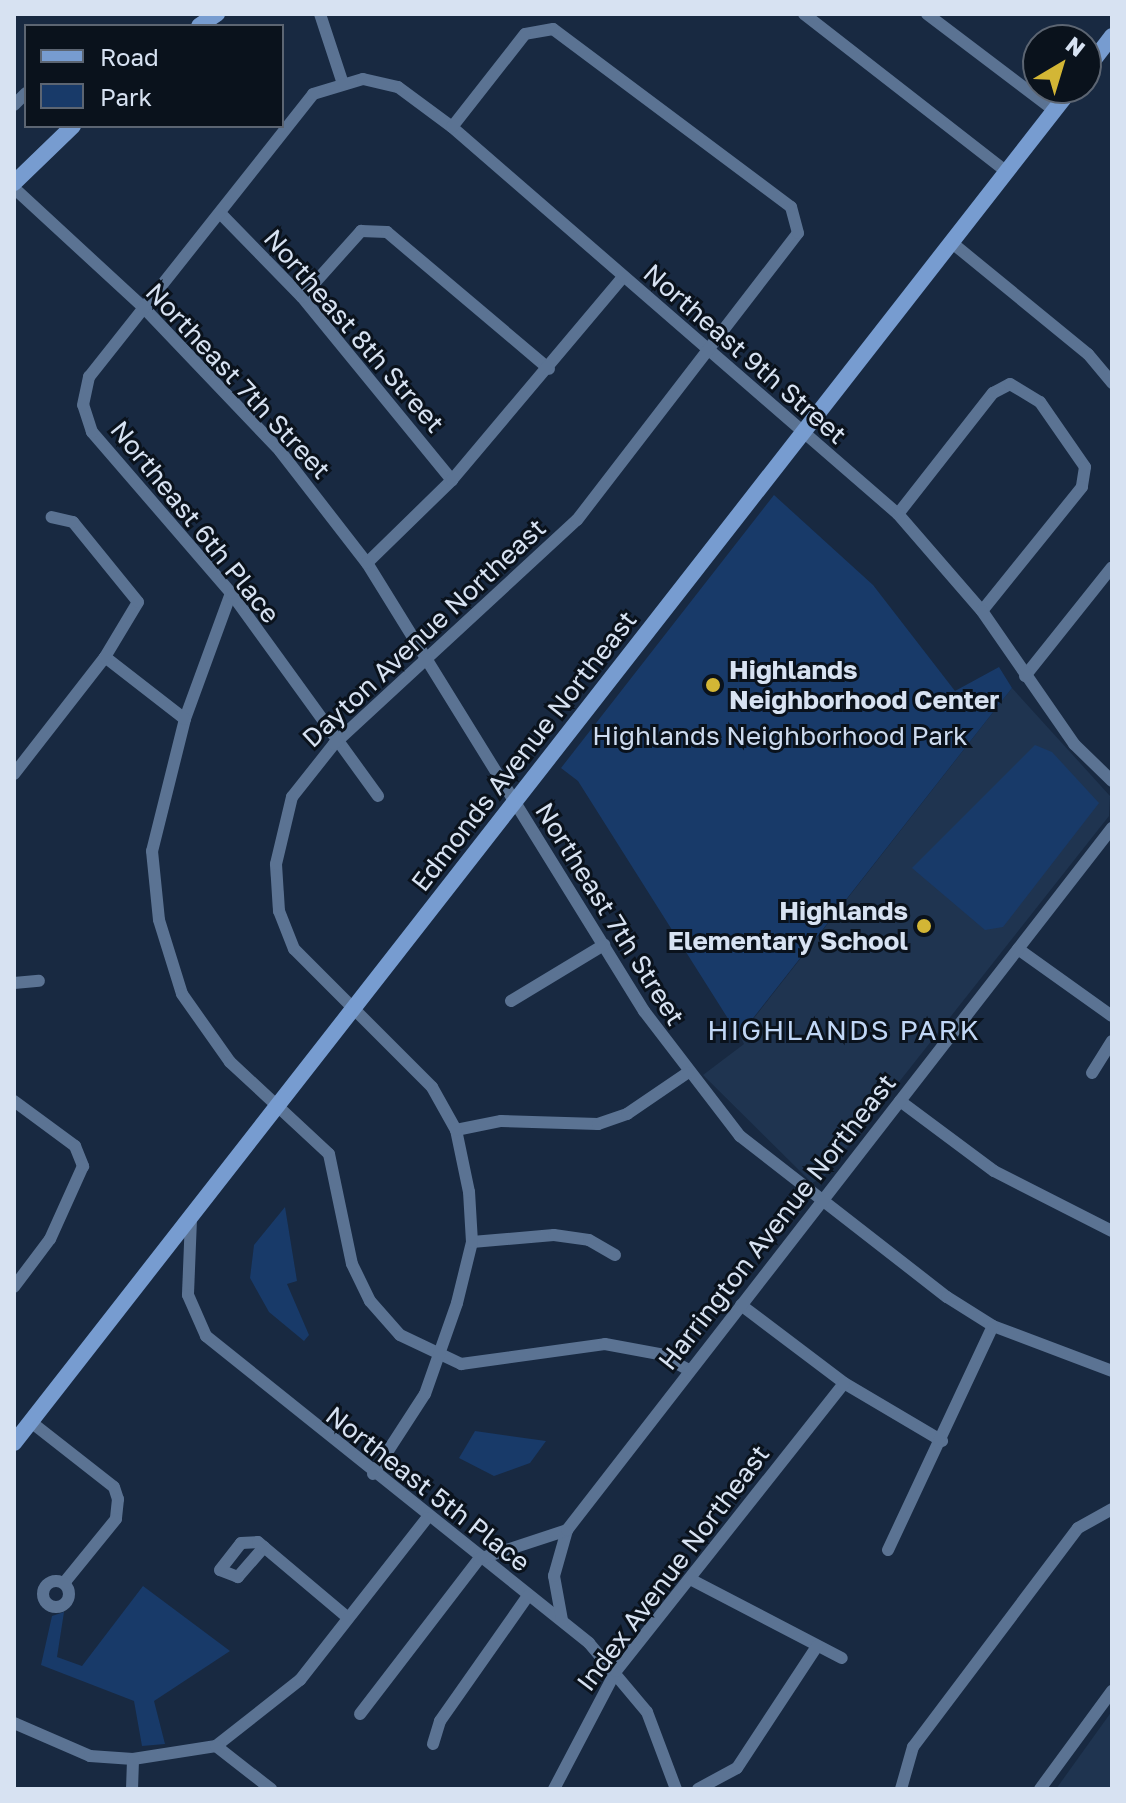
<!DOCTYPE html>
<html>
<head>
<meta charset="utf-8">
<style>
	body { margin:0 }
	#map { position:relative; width:1126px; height:1803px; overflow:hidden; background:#182941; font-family:"Golos Text",sans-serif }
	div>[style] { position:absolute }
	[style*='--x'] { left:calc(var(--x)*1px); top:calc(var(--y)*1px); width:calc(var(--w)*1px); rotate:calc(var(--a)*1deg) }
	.built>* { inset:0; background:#1f3450 }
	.green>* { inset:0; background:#183a69 }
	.street>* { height:12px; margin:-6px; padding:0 6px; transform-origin:6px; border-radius:6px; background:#5b7393 }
	.street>.ring { margin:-6px; padding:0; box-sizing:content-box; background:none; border:12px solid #5b7393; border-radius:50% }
	.secondary>* { height:16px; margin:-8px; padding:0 8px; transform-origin:8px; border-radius:8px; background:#779cd0 }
	.dots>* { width:22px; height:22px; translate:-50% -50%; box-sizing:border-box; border:4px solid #0a121c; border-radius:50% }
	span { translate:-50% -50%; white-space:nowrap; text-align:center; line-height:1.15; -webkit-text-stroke:6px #0a121c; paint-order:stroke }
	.street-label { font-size:26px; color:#d7e2f2 }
	.poi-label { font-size:26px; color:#d7e2f2; font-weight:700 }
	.left { translate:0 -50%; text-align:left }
	.right { translate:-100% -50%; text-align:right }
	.park-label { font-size:26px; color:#cddbef }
	.neighbourhood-label { font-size:28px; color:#c1d7f6; letter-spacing:2px }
	.frame { position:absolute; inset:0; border:16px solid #d7e2f2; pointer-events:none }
	.legend { position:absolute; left:24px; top:24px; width:260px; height:104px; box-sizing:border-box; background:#0a121c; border:2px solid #5c6572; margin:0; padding:10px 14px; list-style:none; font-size:24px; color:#d7e2f2 }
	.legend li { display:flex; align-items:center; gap:16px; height:40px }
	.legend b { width:40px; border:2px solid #5c6572 }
	.north { position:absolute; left:1022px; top:24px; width:80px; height:80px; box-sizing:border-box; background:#0a121c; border:2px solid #5c6572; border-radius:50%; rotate:38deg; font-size:22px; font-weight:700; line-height:32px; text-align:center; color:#d7e2f2 }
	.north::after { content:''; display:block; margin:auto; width:28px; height:36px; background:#d3b635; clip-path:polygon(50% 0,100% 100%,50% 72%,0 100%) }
</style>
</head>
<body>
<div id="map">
	<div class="built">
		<i style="clip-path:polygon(1012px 688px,1110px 796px,1109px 816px,824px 1177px,812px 1183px,703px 1075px,744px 1044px,740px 1036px)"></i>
		<i style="clip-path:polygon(1112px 1711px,1112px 1789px,1056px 1789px)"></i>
	</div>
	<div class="green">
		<i style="clip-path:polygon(774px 495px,873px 585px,955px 691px,999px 667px,1012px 688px,739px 1036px,578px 781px,561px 768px)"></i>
		<i style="clip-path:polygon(1035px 745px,1052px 752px,1099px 803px,1003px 927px,985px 930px,912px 868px)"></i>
		<i style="clip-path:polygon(285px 1207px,297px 1281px,287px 1284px,309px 1335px,304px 1341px,269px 1312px,250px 1278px,254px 1245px)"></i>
		<i style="clip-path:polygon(475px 1431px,546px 1441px,530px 1463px,494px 1476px,459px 1458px)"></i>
		<i style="clip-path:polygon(143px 1586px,230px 1651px,154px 1701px,165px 1744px,142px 1746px,134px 1701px,41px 1665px,52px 1616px,64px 1612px,57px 1657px,82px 1666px)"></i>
	</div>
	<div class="street">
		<i style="--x:320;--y:14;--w:71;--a:71.8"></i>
		<i style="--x:804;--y:14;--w:257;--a:37.9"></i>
		<i style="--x:927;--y:14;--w:161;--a:37.2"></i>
		<i style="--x:14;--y:105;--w:17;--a:-45"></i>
		<i style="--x:14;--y:188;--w:178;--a:42.7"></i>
		<i style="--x:145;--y:309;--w:196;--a:46.4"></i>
		<i style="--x:280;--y:451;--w:142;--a:52.2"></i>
		<i style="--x:367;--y:563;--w:527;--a:58.27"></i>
		<i style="--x:644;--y:1011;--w:158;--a:52.5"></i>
		<i style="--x:740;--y:1136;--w:262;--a:37.9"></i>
		<i style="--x:947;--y:1297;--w:54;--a:32.2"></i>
		<i style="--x:993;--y:1326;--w:127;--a:20.7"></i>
		<i style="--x:220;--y:213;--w:117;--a:45.7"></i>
		<i style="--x:302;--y:297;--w:237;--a:50.7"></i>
		<i style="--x:951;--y:242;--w:177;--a:39.3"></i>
		<i style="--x:1088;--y:354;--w:38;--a:50"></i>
		<i style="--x:302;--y:297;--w:89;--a:-48.2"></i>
		<i style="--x:361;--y:231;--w:26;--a:2"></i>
		<i style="--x:387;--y:232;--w:212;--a:40.2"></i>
		<i style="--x:898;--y:514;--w:154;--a:-51.9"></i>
		<i style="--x:993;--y:393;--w:19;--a:-28"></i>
		<i style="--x:1010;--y:384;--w:35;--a:31"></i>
		<i style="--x:1040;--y:402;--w:79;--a:55.3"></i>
		<i style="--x:1085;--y:467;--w:20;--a:99"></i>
		<i style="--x:1082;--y:487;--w:159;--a:128.9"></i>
		<i style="--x:367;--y:563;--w:119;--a:-44.3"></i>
		<i style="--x:452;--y:480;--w:265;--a:-49.9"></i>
		<i style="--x:231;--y:593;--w:134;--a:110.1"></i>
		<i style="--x:185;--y:719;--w:136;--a:104"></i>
		<i style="--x:152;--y:851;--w:69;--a:84.2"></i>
		<i style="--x:159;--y:920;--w:77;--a:72.7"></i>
		<i style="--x:182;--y:994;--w:83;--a:54.8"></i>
		<i style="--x:230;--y:1062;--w:135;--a:42.9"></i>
		<i style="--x:329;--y:1154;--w:112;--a:78.2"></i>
		<i style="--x:352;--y:1264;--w:41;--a:64.1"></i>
		<i style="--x:370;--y:1301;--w:45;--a:48.6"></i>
		<i style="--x:400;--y:1335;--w:68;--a:25.4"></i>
		<i style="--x:461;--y:1364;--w:145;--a:-7.9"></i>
		<i style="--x:605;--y:1344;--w:55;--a:10.5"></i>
		<i style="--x:659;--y:1354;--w:34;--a:28"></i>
		<i style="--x:105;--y:657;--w:101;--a:37.8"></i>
		<i style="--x:1025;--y:676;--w:139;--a:-51.4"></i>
		<i style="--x:14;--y:774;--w:148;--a:-52.1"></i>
		<i style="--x:105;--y:657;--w:64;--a:-59"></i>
		<i style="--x:138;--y:602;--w:103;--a:-129.1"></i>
		<i style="--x:73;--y:522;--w:22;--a:-167"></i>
		<i style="--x:378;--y:796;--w:251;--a:-125.9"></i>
		<i style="--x:231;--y:593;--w:213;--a:-130.8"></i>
		<i style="--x:92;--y:432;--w:28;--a:-108"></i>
		<i style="--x:83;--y:405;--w:29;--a:-78"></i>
		<i style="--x:89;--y:377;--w:361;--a:-51.6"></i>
		<i style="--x:313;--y:94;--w:52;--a:-16.7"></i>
		<i style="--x:363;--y:79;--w:36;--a:13"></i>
		<i style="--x:398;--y:87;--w:67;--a:36.5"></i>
		<i style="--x:452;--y:127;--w:590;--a:40.95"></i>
		<i style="--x:898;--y:514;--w:128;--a:49.1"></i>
		<i style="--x:982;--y:611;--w:162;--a:55.3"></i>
		<i style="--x:1074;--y:744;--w:53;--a:44.2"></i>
		<i style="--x:1018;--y:949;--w:115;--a:35.5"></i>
		<i style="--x:14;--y:983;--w:25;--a:-5"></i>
		<i style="--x:511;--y:1001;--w:109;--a:-31.1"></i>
		<i style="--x:1092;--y:1073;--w:38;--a:-58"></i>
		<i style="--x:14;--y:1101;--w:76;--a:36.4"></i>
		<i style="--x:75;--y:1146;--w:22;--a:68"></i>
		<i style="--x:83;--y:1166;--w:80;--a:114.3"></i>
		<i style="--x:50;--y:1239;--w:60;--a:126.9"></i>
		<i style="--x:900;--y:1101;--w:117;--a:36.7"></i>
		<i style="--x:994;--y:1171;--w:132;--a:27"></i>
		<i style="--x:456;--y:1130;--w:46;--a:-11.3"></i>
		<i style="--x:501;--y:1121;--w:97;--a:1.8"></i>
		<i style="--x:598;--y:1124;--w:31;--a:-19"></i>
		<i style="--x:627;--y:1114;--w:73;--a:-34.3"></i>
		<i style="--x:191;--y:1219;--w:76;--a:92.3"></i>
		<i style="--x:188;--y:1295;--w:45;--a:66.3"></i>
		<i style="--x:206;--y:1336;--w:491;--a:38.7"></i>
		<i style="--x:589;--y:1643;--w:90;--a:50"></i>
		<i style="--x:647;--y:1712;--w:82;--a:69.4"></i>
		<i style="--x:472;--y:1242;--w:82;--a:-4.9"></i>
		<i style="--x:554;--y:1235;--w:35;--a:8"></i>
		<i style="--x:589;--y:1240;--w:30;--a:30"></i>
		<i style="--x:741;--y:1305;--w:129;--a:37.1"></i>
		<i style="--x:844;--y:1383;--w:114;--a:30.6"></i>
		<i style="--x:31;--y:1422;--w:105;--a:38.1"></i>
		<i style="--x:114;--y:1487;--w:13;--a:72"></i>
		<i style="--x:118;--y:1499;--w:20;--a:96"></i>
		<i style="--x:116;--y:1519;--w:82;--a:129.1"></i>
		<i style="--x:373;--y:1474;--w:95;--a:-57"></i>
		<i style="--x:425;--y:1394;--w:96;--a:-70.6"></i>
		<i style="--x:457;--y:1303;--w:63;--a:-76.2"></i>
		<i style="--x:472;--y:1242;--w:50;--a:-93.4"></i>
		<i style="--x:469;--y:1192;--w:63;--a:-101.8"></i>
		<i style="--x:456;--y:1130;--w:49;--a:-119.2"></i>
		<i style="--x:432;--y:1087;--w:195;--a:-135"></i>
		<i style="--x:294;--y:949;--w:41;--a:-111.5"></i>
		<i style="--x:279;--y:911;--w:47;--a:-93.7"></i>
		<i style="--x:276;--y:864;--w:69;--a:-76.6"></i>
		<i style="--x:292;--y:797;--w:68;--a:-51.6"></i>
		<i style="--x:334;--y:744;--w:330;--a:-42.7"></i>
		<i style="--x:577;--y:520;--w:362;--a:-52.4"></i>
		<i style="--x:798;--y:233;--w:27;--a:-105"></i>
		<i style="--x:791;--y:207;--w:297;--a:-143.2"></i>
		<i style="--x:553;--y:29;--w:28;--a:170"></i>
		<i style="--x:525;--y:34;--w:118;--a:128.1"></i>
		<i style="--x:264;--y:1547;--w:40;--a:131"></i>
		<i style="--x:238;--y:1577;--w:19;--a:-159"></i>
		<i style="--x:220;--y:1570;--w:34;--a:-52"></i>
		<i style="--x:241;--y:1543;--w:17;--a:-3"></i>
		<i style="--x:258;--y:1542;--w:116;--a:40.1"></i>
		<i style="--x:888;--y:1550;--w:247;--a:-64.9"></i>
		<i style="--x:690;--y:1579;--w:171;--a:27.5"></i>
		<i class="ring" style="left:43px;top:1581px;width:14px;height:14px"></i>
		<i style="--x:562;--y:1620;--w:45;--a:-100.3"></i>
		<i style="--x:554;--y:1576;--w:48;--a:-74.2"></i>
		<i style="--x:360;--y:1714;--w:195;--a:-52.5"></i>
		<i style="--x:479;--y:1559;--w:93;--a:-18.2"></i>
		<i style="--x:567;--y:1530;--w:889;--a:-52.18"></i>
		<i style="--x:14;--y:1723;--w:83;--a:23.5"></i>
		<i style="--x:90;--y:1756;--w:43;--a:4"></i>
		<i style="--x:133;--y:1759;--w:84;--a:-8.9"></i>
		<i style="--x:216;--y:1746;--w:107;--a:-38.2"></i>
		<i style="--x:300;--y:1680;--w:206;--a:-51.9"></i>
		<i style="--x:433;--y:1744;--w:24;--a:-73"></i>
		<i style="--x:440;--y:1721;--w:153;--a:-54.9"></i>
		<i style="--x:216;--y:1746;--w:70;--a:38"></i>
		<i style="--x:132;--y:1789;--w:30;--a:-88"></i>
		<i style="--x:554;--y:1789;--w:133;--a:-62.3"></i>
		<i style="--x:616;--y:1671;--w:367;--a:-51.6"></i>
		<i style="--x:698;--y:1789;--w:44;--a:-28.3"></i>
		<i style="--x:737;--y:1768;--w:146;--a:-56.7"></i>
		<i style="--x:901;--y:1789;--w:44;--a:-74.1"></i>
		<i style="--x:913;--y:1747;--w:274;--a:-53"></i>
		<i style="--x:1078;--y:1528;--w:39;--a:-29"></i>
		<i style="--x:1040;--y:1789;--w:122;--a:-53.7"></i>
	</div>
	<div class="secondary">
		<i style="--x:199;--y:26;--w:22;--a:-34"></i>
		<i style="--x:1086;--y:70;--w:43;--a:-52.6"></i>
		<i style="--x:14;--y:183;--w:82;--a:-44"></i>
		<i style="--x:14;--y:1443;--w:1719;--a:-52.02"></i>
	</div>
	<div class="dots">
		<i style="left:713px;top:685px;background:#d3b635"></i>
		<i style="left:924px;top:926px;background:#d3b635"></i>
	</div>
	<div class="street-label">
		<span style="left:354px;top:331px;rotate:49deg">Northeast 8th Street</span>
		<span style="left:745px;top:354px;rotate:41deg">Northeast 9th Street</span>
		<span style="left:238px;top:381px;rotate:47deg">Northeast 7th Street</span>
		<span style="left:195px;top:522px;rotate:51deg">Northeast 6th Place</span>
		<span style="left:424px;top:633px;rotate:-43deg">Dayton Avenue Northeast</span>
		<span style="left:524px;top:751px;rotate:-52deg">Edmonds Avenue Northeast</span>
		<span style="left:610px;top:914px;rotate:58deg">Northeast 7th Street</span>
		<span style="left:777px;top:1222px;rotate:-52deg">Harrington Avenue Northeast</span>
		<span style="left:428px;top:1489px;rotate:38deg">Northeast 5th Place</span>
		<span style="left:673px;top:1568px;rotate:-53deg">Index Avenue Northeast</span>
	</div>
	<div class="poi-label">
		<span class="left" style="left:729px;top:685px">Highlands<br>Neighborhood Center</span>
		<span class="right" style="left:908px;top:926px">Highlands<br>Elementary School</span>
	</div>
	<div class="park-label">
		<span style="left:780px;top:736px">Highlands Neighborhood Park</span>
	</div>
	<div class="neighbourhood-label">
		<span style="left:844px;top:1030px">HIGHLANDS PARK</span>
	</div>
	<div class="frame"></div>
	<ul class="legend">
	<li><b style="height:10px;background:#779cd0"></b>Road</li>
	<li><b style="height:22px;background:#183a69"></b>Park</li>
	</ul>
	<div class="north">N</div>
</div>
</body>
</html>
